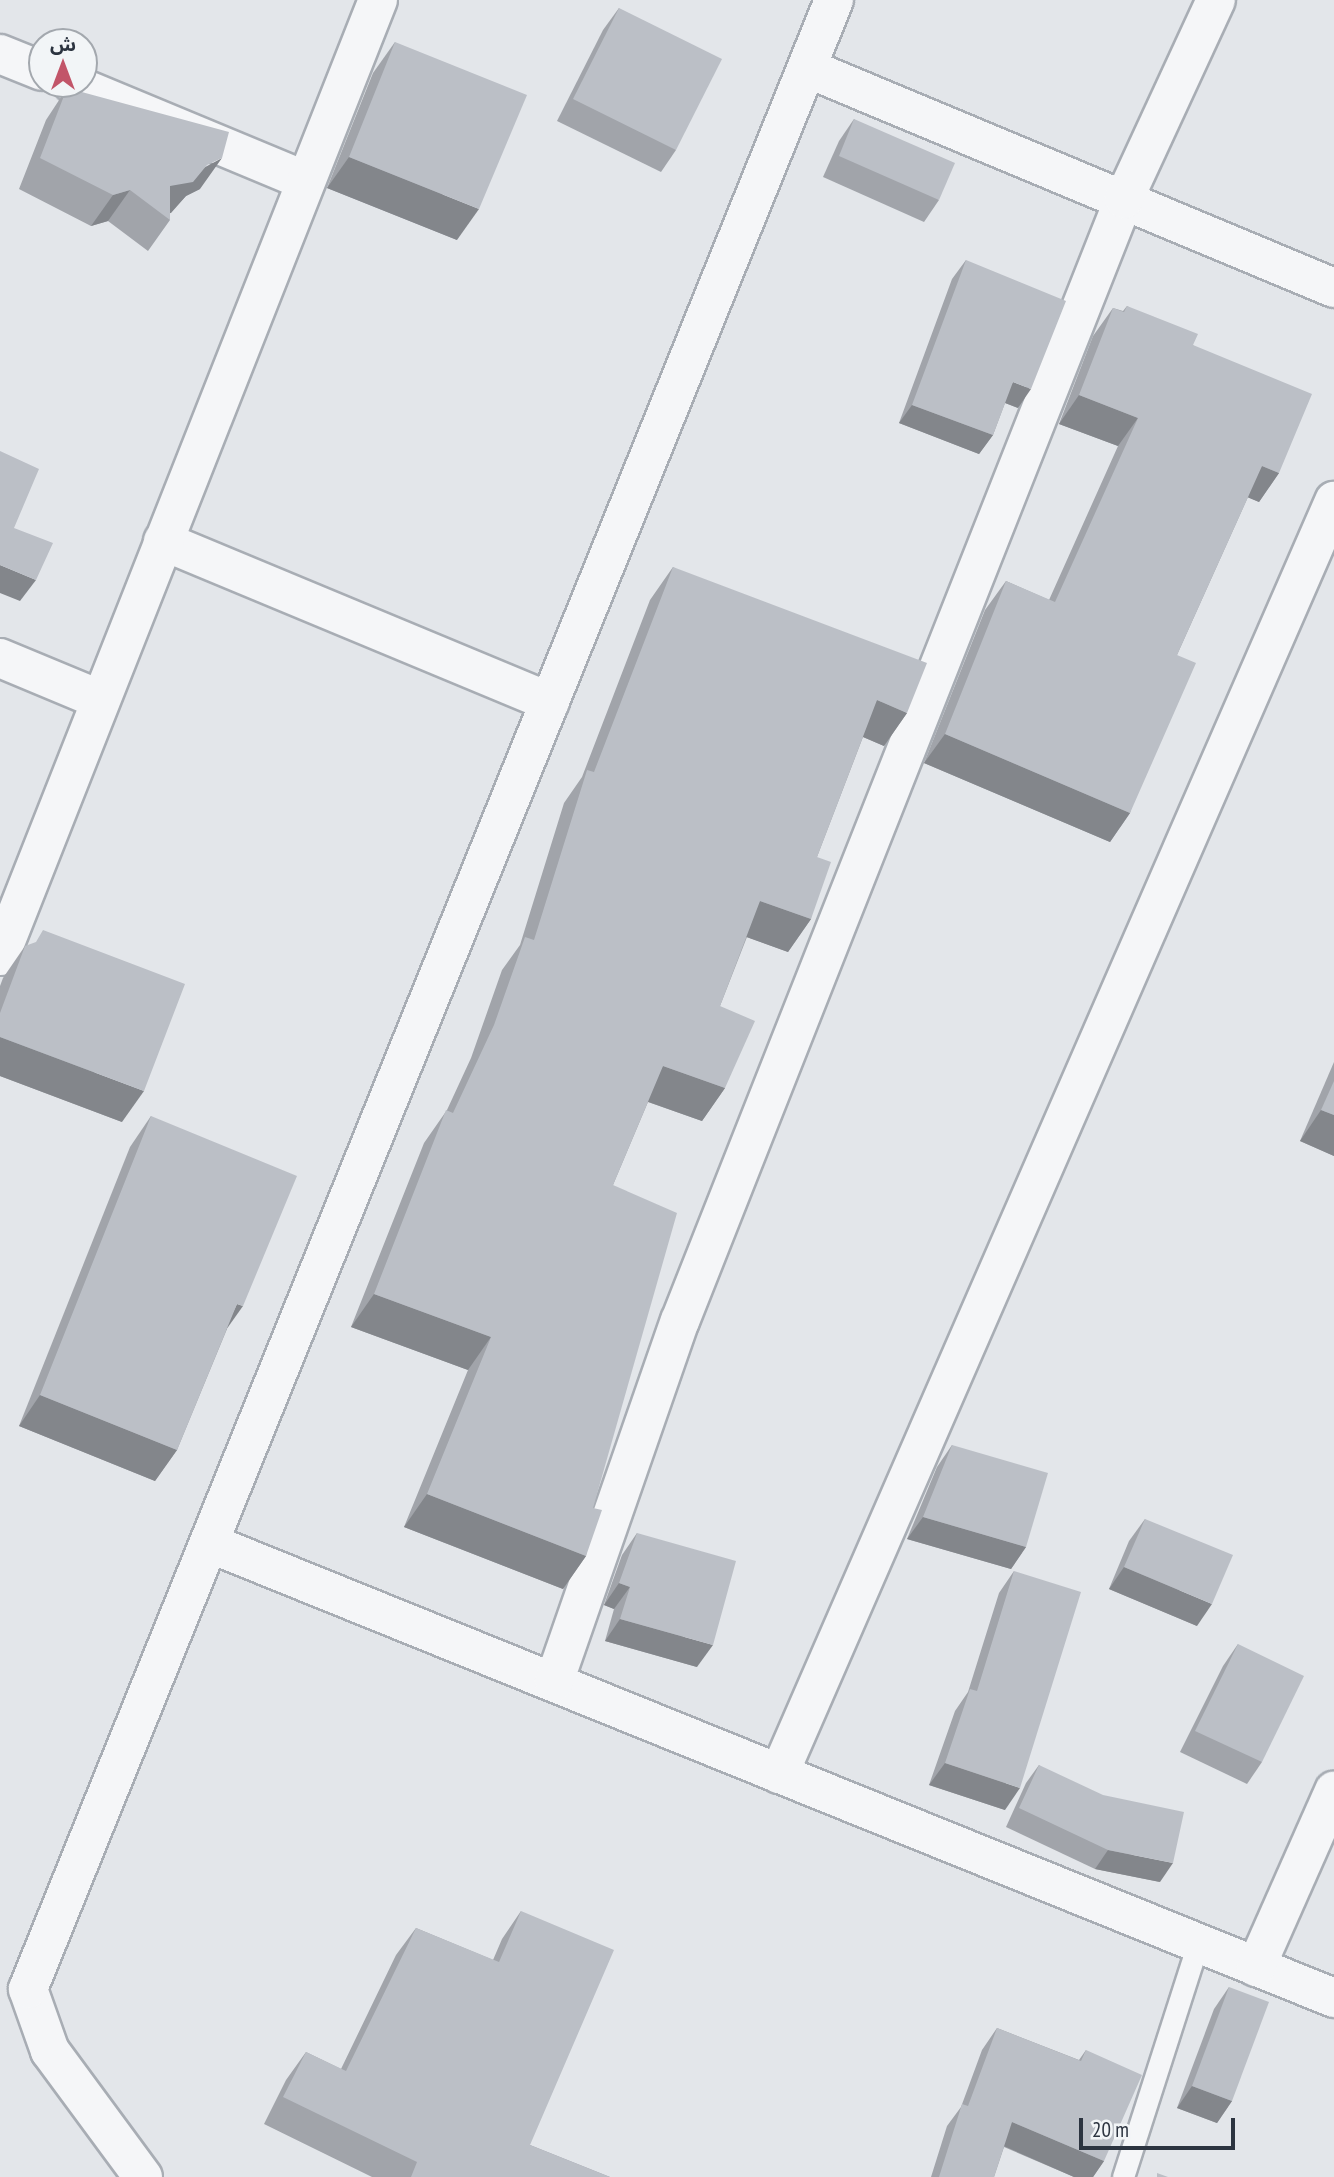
<!DOCTYPE html>
<html>
<head>
<meta charset="utf-8">
<style>
	body { margin:0 }
	#map { position:relative; width:1334px; height:2177px; overflow:hidden; background:#e3e6ea; font-family:"PT Sans Narrow","Noto Sans Arabic",sans-serif }
	div>[style] { position:absolute }
	[style*='--x'] { left:calc(var(--x)*1px); top:calc(var(--y)*1px); width:calc(var(--w)*1px); rotate:calc(var(--a)*1deg) }
	.roads { filter:drop-shadow(2px 0 #a8adb4) drop-shadow(-2px 0 #a8adb4) drop-shadow(0 2px #a8adb4) drop-shadow(0 -2px #a8adb4) }
	.service>* { height:21px; margin:-10.5px; padding:0 10.5px; transform-origin:10.5px; border-radius:10.5px; background:#f5f6f8 }
	.minor>* { height:38px; margin:-19px; padding:0 19px; transform-origin:19px; border-radius:19px; background:#f5f6f8 }
	.wall>* { inset:0; background:#a1a4aa }
	.shaded-wall>* { inset:0; background:#83868b }
	.building>* { inset:0; background:#bbbfc6 }
	span { translate:-50% -50%; white-space:nowrap; text-align:center; line-height:1.15; -webkit-text-stroke:7px #f2f5f7; paint-order:stroke }
	.north { position:absolute; left:28px; top:28px; width:70px; height:70px; box-sizing:border-box; background:#f2f5f7; border:2px solid #a3a8ae; border-radius:50%; rotate:0deg; font-size:19px; font-weight:700; line-height:28px; text-align:center; color:#2c3440 }
	.north::after { content:''; display:block; margin:auto; width:24px; height:32px; background:#c25569; clip-path:polygon(50% 0,100% 100%,50% 72%,0 100%) }
	.scale { position:absolute; left:1079px; top:2118px; width:156px; height:32px; box-sizing:border-box; border:4px solid #2c3440; border-top:0; padding-left:9px; font-size:21px; line-height:24px; white-space:nowrap; color:#2c3440; -webkit-text-stroke:5px #f2f5f7; paint-order:stroke }
</style>
</head>
<body>
<div id="map">
	<div class="roads">
		<div class="service">
			<i style="--x:1123;--y:2177;--w:245;--a:-72.2"></i>
		</div>
		<div class="minor">
			<i style="--x:0;--y:54;--w:45;--a:22"></i>
			<i style="--x:807;--y:68;--w:571;--a:22.66"></i>
			<i style="--x:73;--y:84;--w:252;--a:22.6"></i>
			<i style="--x:163;--y:541;--w:419;--a:22.6"></i>
			<i style="--x:0;--y:658;--w:109;--a:22.6"></i>
			<i style="--x:0;--y:956;--w:1028;--a:-68.43"></i>
			<i style="--x:209;--y:1543;--w:1214;--a:22.02"></i>
			<i style="--x:554;--y:1682;--w:382;--a:-70.8"></i>
			<i style="--x:680;--y:1321;--w:1207;--a:-68.41"></i>
			<i style="--x:1124;--y:199;--w:219;--a:-65.2"></i>
			<i style="--x:779;--y:1774;--w:1389;--a:-66.44"></i>
			<i style="--x:1256;--y:1967;--w:193;--a:-66.1"></i>
			<i style="--x:143;--y:2177;--w:157;--a:-126.4"></i>
			<i style="--x:50;--y:2051;--w:66;--a:-109.5"></i>
			<i style="--x:28;--y:1989;--w:2146;--a:-67.94"></i>
		</div>
	</div>
	<div class="wall">
		<i style="clip-path:polygon(619px 8px,676px 150px,661px 172px,557px 121px,603px 30px)"></i>
		<i style="clip-path:polygon(395px 42px,457px 240px,327px 188px,373px 73px)"></i>
		<i style="clip-path:polygon(67px 88px,200px 189px,186px 196px,170px 213px,170px 220px,148px 251px,108px 221px,91px 226px,19px 189px,46px 120px)"></i>
		<i style="clip-path:polygon(854px 119px,939px 200px,924px 222px,823px 177px,839px 141px)"></i>
		<i style="clip-path:polygon(966px 260px,1018px 408px,1005px 403px,993px 435px,979px 454px,899px 423px,952px 279px)"></i>
		<i style="clip-path:polygon(1127px 306px,1193px 345px,1279px 473px,1259px 502px,1248px 497px,1177px 655px,1130px 813px,1110px 842px,924px 763px,985px 610px,1006px 581px,1049px 600px,1118px 446px,1059px 424px,1093px 336px,1113px 308px,1123px 311px)"></i>
		<i style="clip-path:polygon(673px 567px,907px 713px,884px 746px,863px 737px,817px 857px,811px 919px,788px 952px,747px 937px,720px 1006px,725px 1088px,702px 1121px,648px 1102px,613px 1185px,593px 1508px,586px 1556px,563px 1589px,404px 1527px,468px 1370px,351px 1327px,424px 1143px,447px 1110px,471px 1058px,502px 970px,520px 945px,564px 803px,582px 777px,650px 600px)"></i>
		<i style="clip-path:polygon(25px 946px,122px 1122px,0 1076px,0 986px,3px 978px)"></i>
		<i style="clip-path:polygon(1334px 1062px,1334px 1156px,1300px 1141px)"></i>
		<i style="clip-path:polygon(151px 1116px,227px 1329px,177px 1450px,155px 1481px,19px 1426px,130px 1147px)"></i>
		<i style="clip-path:polygon(952px 1445px,1026px 1547px,1011px 1569px,907px 1539px,937px 1467px)"></i>
		<i style="clip-path:polygon(1145px 1519px,1197px 1626px,1109px 1589px,1129px 1541px)"></i>
		<i style="clip-path:polygon(637px 1533px,697px 1667px,605px 1641px,614px 1609px,604px 1605px,622px 1555px)"></i>
		<i style="clip-path:polygon(1014px 1571px,1005px 1810px,929px 1785px,955px 1711px,968px 1692px,999px 1593px)"></i>
		<i style="clip-path:polygon(1238px 1644px,1262px 1762px,1247px 1784px,1180px 1752px,1223px 1666px)"></i>
		<i style="clip-path:polygon(1039px 1765px,1160px 1882px,1095px 1869px,1006px 1827px,1026px 1783px)"></i>
		<i style="clip-path:polygon(521px 1911px,530px 2145px,610px 2177px,372px 2177px,264px 2124px,286px 2080px,306px 2052px,341px 2069px,396px 1955px,416px 1928px,493px 1960px,502px 1939px)"></i>
		<i style="clip-path:polygon(1229px 1987px,1232px 2101px,1217px 2123px,1177px 2108px,1214px 2009px)"></i>
		<i style="clip-path:polygon(997px 2028px,1079px 2060px,1086px 2050px,1104px 2161px,1093px 2177px,1074px 2177px,1004px 2147px,994px 2177px,931px 2177px,947px 2126px,961px 2107px,982px 2050px)"></i>
	</div>
	<div class="shaded-wall">
		<i style="clip-path:polygon(349px 157px,479px 209px,457px 240px,327px 188px)"></i>
		<i style="clip-path:polygon(222px 158px,200px 189px,186px 196px,171px 213px,162px 214px,170px 186px)"></i>
		<i style="clip-path:polygon(130px 190px,108px 221px,91px 226px,113px 195px)"></i>
		<i style="clip-path:polygon(1013px 382px,1031px 389px,1018px 408px,1000px 401px)"></i>
		<i style="clip-path:polygon(1079px 395px,1138px 418px,1118px 446px,1059px 424px)"></i>
		<i style="clip-path:polygon(912px 405px,993px 435px,979px 454px,899px 423px)"></i>
		<i style="clip-path:polygon(1262px 466px,1279px 473px,1259px 502px,1242px 495px)"></i>
		<i style="clip-path:polygon(0 565px,36px 580px,20px 601px,0 593px)"></i>
		<i style="clip-path:polygon(877px 700px,907px 713px,884px 746px,854px 733px)"></i>
		<i style="clip-path:polygon(945px 734px,1130px 813px,1110px 842px,924px 763px)"></i>
		<i style="clip-path:polygon(760px 901px,811px 919px,788px 952px,738px 934px)"></i>
		<i style="clip-path:polygon(0 1037px,144px 1091px,122px 1122px,0 1076px)"></i>
		<i style="clip-path:polygon(663px 1066px,725px 1088px,702px 1121px,640px 1099px)"></i>
		<i style="clip-path:polygon(1321px 1110px,1334px 1115px,1334px 1156px,1300px 1141px)"></i>
		<i style="clip-path:polygon(374px 1294px,491px 1337px,468px 1370px,351px 1327px)"></i>
		<i style="clip-path:polygon(237px 1304px,243px 1306px,221px 1337px)"></i>
		<i style="clip-path:polygon(40px 1395px,177px 1450px,155px 1481px,19px 1426px)"></i>
		<i style="clip-path:polygon(427px 1494px,586px 1556px,563px 1589px,404px 1527px)"></i>
		<i style="clip-path:polygon(923px 1517px,1026px 1547px,1011px 1569px,907px 1539px)"></i>
		<i style="clip-path:polygon(1124px 1567px,1212px 1604px,1197px 1626px,1109px 1589px)"></i>
		<i style="clip-path:polygon(619px 1583px,630px 1587px,614px 1609px,604px 1605px)"></i>
		<i style="clip-path:polygon(620px 1619px,713px 1645px,697px 1667px,605px 1641px)"></i>
		<i style="clip-path:polygon(945px 1763px,1020px 1788px,1005px 1810px,929px 1785px)"></i>
		<i style="clip-path:polygon(1108px 1850px,1173px 1863px,1160px 1882px,1095px 1869px)"></i>
		<i style="clip-path:polygon(1192px 2086px,1232px 2101px,1217px 2123px,1177px 2108px)"></i>
		<i style="clip-path:polygon(1012px 2122px,1104px 2161px,1093px 2177px,1074px 2177px,997px 2143px)"></i>
	</div>
	<div class="building">
		<i style="clip-path:polygon(619px 8px,722px 59px,676px 150px,573px 99px)"></i>
		<i style="clip-path:polygon(395px 42px,527px 95px,479px 209px,349px 157px)"></i>
		<i style="clip-path:polygon(67px 88px,229px 132px,222px 158px,207px 165px,193px 182px,170px 186px,170px 220px,130px 190px,113px 195px,40px 158px)"></i>
		<i style="clip-path:polygon(854px 119px,955px 163px,939px 200px,839px 156px)"></i>
		<i style="clip-path:polygon(966px 260px,1066px 301px,1031px 389px,1013px 382px,993px 435px,912px 405px)"></i>
		<i style="clip-path:polygon(1127px 306px,1198px 334px,1193px 345px,1312px 394px,1279px 473px,1262px 466px,1177px 655px,1196px 663px,1130px 813px,945px 734px,1006px 581px,1055px 602px,1138px 418px,1079px 395px,1113px 308px,1124px 312px)"></i>
		<i style="clip-path:polygon(0 451px,39px 469px,14px 528px,53px 543px,36px 580px,0 565px)"></i>
		<i style="clip-path:polygon(673px 567px,927px 663px,907px 713px,877px 700px,817px 857px,831px 862px,811px 919px,760px 901px,720px 1006px,755px 1021px,725px 1088px,663px 1066px,613px 1185px,677px 1213px,593px 1508px,602px 1510px,586px 1556px,427px 1494px,491px 1337px,374px 1294px,446px 1110px,453px 1113px,494px 1025px,525px 937px,534px 940px,587px 770px,594px 772px)"></i>
		<i style="clip-path:polygon(43px 930px,185px 984px,144px 1091px,0 1037px,0 1013px,25px 946px,36px 942px)"></i>
		<i style="clip-path:polygon(1334px 1081px,1334px 1115px,1321px 1110px)"></i>
		<i style="clip-path:polygon(151px 1116px,297px 1176px,243px 1306px,237px 1304px,177px 1450px,40px 1395px)"></i>
		<i style="clip-path:polygon(952px 1445px,1048px 1473px,1026px 1547px,923px 1517px)"></i>
		<i style="clip-path:polygon(1145px 1519px,1233px 1555px,1212px 1604px,1124px 1567px)"></i>
		<i style="clip-path:polygon(637px 1533px,736px 1561px,713px 1645px,620px 1619px,630px 1587px,619px 1583px)"></i>
		<i style="clip-path:polygon(1014px 1571px,1081px 1592px,1020px 1788px,945px 1763px,970px 1689px,977px 1691px)"></i>
		<i style="clip-path:polygon(1238px 1644px,1304px 1676px,1262px 1762px,1195px 1731px)"></i>
		<i style="clip-path:polygon(1039px 1765px,1103px 1795px,1184px 1812px,1173px 1863px,1108px 1850px,1019px 1808px)"></i>
		<i style="clip-path:polygon(521px 1911px,614px 1950px,530px 2145px,610px 2177px,411px 2177px,417px 2162px,283px 2097px,306px 2052px,346px 2071px,416px 1928px,499px 1962px)"></i>
		<i style="clip-path:polygon(1229px 1987px,1269px 2002px,1232px 2101px,1192px 2086px)"></i>
		<i style="clip-path:polygon(997px 2028px,1081px 2061px,1086px 2050px,1142px 2075px,1104px 2161px,1012px 2122px,994px 2177px,939px 2177px,962px 2104px,968px 2106px)"></i>
		<i style="clip-path:polygon(1157px 2173px,1168px 2177px,1157px 2177px)"></i>
	</div>
	<div class="north">ش</div>
	<div class="scale">20 m</div>
</div>
</body>
</html>
